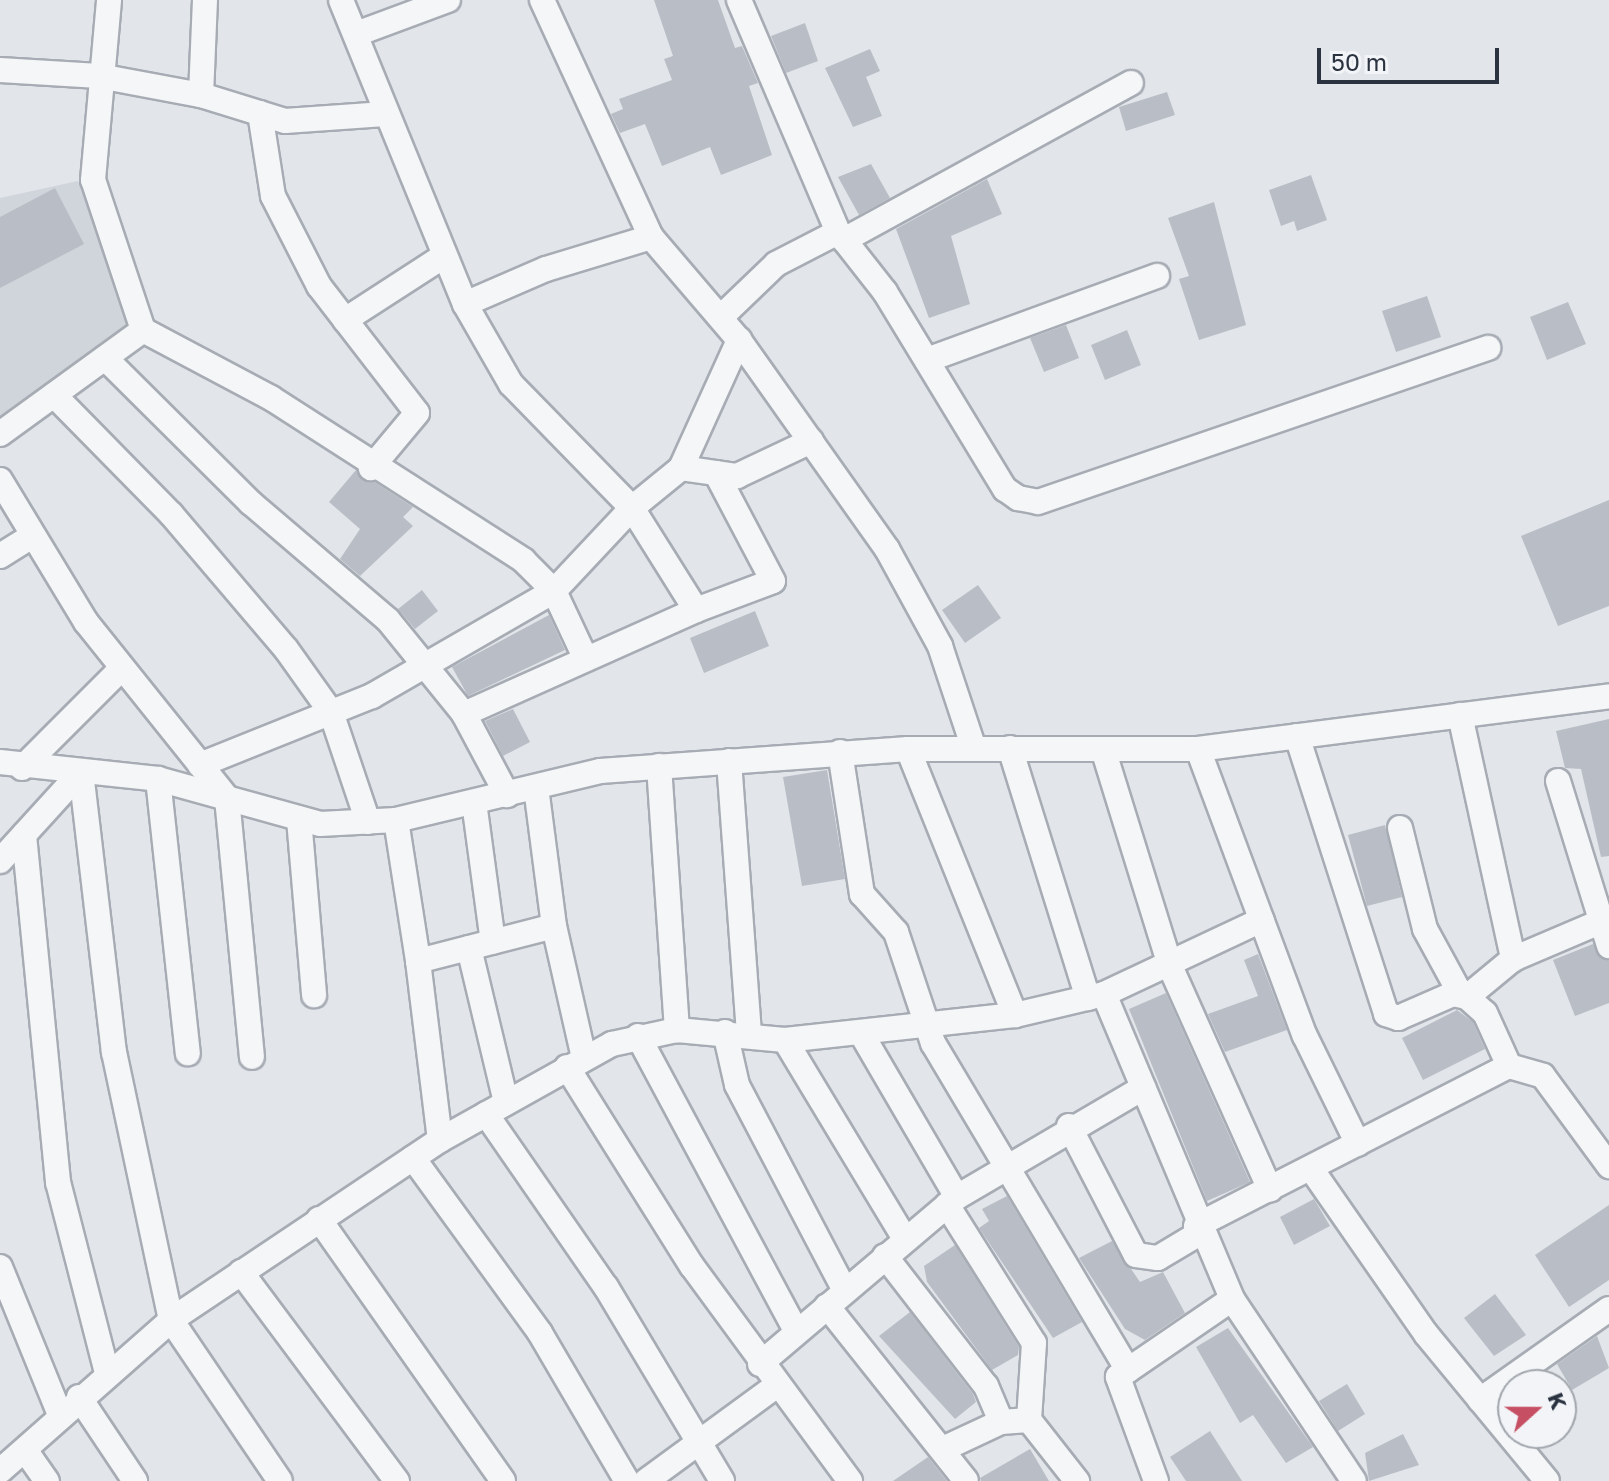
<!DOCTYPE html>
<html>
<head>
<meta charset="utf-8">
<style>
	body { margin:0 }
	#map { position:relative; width:1609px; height:1481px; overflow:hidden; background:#e2e5ea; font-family:"Golos Text",sans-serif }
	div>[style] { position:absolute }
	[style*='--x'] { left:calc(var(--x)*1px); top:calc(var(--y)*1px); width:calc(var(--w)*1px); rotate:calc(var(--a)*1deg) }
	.built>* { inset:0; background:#d0d4db }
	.building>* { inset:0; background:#b9bec6 }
	.roads { filter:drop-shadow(2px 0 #a7acb4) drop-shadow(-2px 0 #a7acb4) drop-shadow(0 2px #a7acb4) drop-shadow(0 -2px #a7acb4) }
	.minor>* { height:24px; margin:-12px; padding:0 12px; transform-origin:12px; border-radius:12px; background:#f5f6f8 }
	span { translate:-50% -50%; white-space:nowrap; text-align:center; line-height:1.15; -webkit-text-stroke:6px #f2f4f7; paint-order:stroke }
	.north { position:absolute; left:1497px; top:1369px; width:80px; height:80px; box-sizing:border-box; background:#f2f4f7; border:2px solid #a2a7ae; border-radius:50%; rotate:69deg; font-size:22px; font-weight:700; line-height:32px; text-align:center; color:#2b3341 }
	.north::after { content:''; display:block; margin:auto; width:28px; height:36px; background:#c74f63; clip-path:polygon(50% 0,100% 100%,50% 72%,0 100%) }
	.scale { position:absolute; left:1317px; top:48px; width:182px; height:36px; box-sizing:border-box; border:4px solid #2b3341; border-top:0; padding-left:10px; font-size:24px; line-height:28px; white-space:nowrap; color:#2b3341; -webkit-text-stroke:6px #f2f4f7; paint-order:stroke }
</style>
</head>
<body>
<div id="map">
	<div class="built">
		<i style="clip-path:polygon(78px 181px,131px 325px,0 422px,0 198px)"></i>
	</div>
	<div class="building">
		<i style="clip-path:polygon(654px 0,718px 0,735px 48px,742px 46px,758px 83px,749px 86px,772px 155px,721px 175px,710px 147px,662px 166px,645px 124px,620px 133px,611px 114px,623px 109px,619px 99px,672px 80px,664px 59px,673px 56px)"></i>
		<i style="clip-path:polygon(805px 23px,818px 61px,786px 73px,771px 36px)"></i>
		<i style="clip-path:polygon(870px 49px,880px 71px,866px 77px,882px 116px,853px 127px,825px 68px)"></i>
		<i style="clip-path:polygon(1167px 92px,1175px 115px,1126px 131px,1119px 107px)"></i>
		<i style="clip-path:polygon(871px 164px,890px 198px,859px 215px,838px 177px)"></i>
		<i style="clip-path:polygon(1311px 175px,1327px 220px,1297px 231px,1294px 221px,1281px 226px,1269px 190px)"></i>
		<i style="clip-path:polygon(987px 179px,1002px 214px,951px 236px,970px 304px,929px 318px,896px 229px)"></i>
		<i style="clip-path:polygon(55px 188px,84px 244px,0 288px,0 217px)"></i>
		<i style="clip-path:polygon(1214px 202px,1246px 325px,1199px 340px,1179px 279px,1189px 276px,1168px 218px)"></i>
		<i style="clip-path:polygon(1427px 296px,1441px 337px,1396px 352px,1382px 311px)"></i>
		<i style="clip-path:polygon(1568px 302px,1586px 344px,1547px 360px,1530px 317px)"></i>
		<i style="clip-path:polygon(1066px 325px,1079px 358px,1044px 372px,1030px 338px)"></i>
		<i style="clip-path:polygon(1127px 330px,1141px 365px,1105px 380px,1091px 345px)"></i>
		<i style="clip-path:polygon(356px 470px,413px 507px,403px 517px,413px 526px,360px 576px,340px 559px,360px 529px,329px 502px)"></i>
		<i style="clip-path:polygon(1609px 500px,1609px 606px,1558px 626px,1521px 536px)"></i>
		<i style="clip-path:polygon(978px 585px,1001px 618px,965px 643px,942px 610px)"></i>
		<i style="clip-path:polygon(422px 590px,438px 611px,415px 629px,398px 609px)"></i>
		<i style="clip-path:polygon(755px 611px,769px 646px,704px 673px,690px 638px)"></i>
		<i style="clip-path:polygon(549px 615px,565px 650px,468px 696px,452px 667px)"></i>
		<i style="clip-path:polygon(513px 709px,530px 742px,503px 756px,485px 721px)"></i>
		<i style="clip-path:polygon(1609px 719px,1609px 856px,1601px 857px,1581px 769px,1565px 768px,1556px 731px)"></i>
		<i style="clip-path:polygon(827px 770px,845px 879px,802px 886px,783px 777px)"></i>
		<i style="clip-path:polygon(1385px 825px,1402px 897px,1367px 906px,1348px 835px)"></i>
		<i style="clip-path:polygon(1593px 944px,1609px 961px,1609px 1003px,1575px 1016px,1553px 960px)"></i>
		<i style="clip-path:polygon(1258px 954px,1287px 1030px,1225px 1052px,1208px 1014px,1258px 996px,1244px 960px)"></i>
		<i style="clip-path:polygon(1166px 993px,1250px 1182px,1207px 1201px,1129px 1009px)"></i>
		<i style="clip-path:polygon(1457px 1010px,1473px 1022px,1485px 1049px,1423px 1080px,1402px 1038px)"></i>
		<i style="clip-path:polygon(1007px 1196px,1082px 1322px,1053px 1338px,979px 1228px,989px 1221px,982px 1209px)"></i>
		<i style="clip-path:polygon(1314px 1199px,1330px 1226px,1294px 1245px,1280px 1217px)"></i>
		<i style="clip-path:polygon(1609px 1205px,1609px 1280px,1569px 1307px,1535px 1255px)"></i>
		<i style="clip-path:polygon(1112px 1241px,1140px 1282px,1163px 1272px,1185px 1313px,1145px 1340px,1125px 1329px,1079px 1258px)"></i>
		<i style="clip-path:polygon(955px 1245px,1019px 1347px,1018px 1355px,992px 1370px,927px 1282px,924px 1266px)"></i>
		<i style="clip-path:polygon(1495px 1294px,1526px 1335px,1494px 1356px,1464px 1318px)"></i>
		<i style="clip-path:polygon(910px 1312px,973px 1394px,976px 1402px,955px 1419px,879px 1336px)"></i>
		<i style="clip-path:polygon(1228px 1328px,1313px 1447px,1286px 1463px,1253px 1415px,1240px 1423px,1196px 1347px)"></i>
		<i style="clip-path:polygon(1597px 1336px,1609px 1368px,1572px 1390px,1557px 1364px)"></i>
		<i style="clip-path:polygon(1347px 1384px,1365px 1414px,1338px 1431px,1319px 1401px)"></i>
		<i style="clip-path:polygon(1210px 1431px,1242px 1481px,1186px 1481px,1170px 1457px)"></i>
		<i style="clip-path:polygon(1403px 1434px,1419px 1465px,1369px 1481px,1365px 1453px)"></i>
		<i style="clip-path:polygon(1030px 1449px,1049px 1481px,981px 1481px,980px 1478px)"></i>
		<i style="clip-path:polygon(928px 1457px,947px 1481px,893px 1481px)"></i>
	</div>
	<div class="roads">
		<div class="minor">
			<i style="--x:542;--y:0;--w:261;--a:65.3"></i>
			<i style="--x:651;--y:237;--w:135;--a:49.5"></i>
			<i style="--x:739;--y:340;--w:256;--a:54.7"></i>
			<i style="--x:887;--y:549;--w:111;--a:61.3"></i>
			<i style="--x:940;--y:646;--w:108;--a:71.7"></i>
			<i style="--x:739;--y:0;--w:252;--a:66.9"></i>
			<i style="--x:838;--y:232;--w:76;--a:51.9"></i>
			<i style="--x:885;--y:292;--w:231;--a:58.7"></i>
			<i style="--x:1005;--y:489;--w:16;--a:35"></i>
			<i style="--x:1018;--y:498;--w:20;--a:11"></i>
			<i style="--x:1038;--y:502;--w:476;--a:-18.9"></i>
			<i style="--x:356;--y:34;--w:98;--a:-20.3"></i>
			<i style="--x:0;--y:70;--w:99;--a:3.5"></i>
			<i style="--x:99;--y:76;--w:104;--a:10.6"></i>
			<i style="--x:201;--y:95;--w:88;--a:17.2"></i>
			<i style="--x:285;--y:121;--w:100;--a:-4"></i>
			<i style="--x:201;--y:95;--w:95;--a:-87.6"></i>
			<i style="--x:260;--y:113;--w:84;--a:81.1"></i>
			<i style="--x:273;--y:196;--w:101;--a:62.9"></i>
			<i style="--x:319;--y:286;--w:160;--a:52.3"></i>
			<i style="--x:417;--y:413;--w:72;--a:129.9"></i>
			<i style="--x:844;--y:240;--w:327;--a:-28.7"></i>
			<i style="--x:465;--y:304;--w:88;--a:-23.4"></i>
			<i style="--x:546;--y:269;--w:110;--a:-16.9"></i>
			<i style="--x:721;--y:317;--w:76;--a:-43.9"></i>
			<i style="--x:776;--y:264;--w:70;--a:-27.3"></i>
			<i style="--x:345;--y:320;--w:118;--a:-32.9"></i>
			<i style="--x:143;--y:330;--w:145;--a:28"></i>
			<i style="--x:271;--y:398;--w:300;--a:32.7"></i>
			<i style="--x:523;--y:560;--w:44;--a:45"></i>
			<i style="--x:554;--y:591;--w:71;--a:64.9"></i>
			<i style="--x:105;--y:358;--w:206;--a:44.8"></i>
			<i style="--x:251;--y:503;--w:180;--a:40.5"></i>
			<i style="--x:388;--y:620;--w:121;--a:51"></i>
			<i style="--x:464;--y:714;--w:92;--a:62"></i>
			<i style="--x:927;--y:360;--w:245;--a:-20.1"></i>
			<i style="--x:54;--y:395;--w:167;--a:45.5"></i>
			<i style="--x:171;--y:514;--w:177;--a:49.6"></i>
			<i style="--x:286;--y:649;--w:77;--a:54.5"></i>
			<i style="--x:331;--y:712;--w:116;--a:71.4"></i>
			<i style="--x:0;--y:434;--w:177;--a:-36"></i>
			<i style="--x:143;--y:330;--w:158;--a:-108.4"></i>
			<i style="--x:93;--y:180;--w:181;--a:-84.9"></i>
			<i style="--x:681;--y:468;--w:141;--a:-65.6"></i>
			<i style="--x:0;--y:480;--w:166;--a:58.8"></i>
			<i style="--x:86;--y:622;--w:226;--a:51.3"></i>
			<i style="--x:227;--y:798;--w:260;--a:84.5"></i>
			<i style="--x:0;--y:556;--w:38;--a:-32"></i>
			<i style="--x:696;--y:610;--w:82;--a:-20.6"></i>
			<i style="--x:773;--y:581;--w:122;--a:-117.8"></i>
			<i style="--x:464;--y:714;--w:254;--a:-24.1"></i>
			<i style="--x:696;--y:610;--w:120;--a:-122.1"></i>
			<i style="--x:632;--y:508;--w:63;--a:-39.2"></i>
			<i style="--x:681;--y:468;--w:57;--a:8.1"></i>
			<i style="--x:737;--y:476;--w:82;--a:-25.3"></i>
			<i style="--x:1460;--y:715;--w:250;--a:77.7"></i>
			<i style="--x:1297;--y:736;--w:292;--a:72.2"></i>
			<i style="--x:1386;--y:1014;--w:13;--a:18"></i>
			<i style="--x:1398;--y:1018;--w:60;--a:-23.6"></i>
			<i style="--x:1453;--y:994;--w:14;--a:12"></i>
			<i style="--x:1467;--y:997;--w:24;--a:42"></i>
			<i style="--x:1485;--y:1013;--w:58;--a:65.6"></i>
			<i style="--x:1010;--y:748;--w:262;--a:72.7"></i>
			<i style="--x:908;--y:749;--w:287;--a:68.1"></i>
			<i style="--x:1103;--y:749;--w:227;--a:72.8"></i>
			<i style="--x:1170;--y:966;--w:245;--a:65.9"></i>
			<i style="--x:1198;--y:749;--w:306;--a:69.6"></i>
			<i style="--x:1305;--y:1036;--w:120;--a:63.9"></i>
			<i style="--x:840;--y:752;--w:144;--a:81.2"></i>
			<i style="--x:862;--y:894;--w:51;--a:48.2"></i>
			<i style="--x:896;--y:932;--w:117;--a:71.6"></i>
			<i style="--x:933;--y:1043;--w:381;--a:59.2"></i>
			<i style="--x:729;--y:761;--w:273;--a:85.8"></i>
			<i style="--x:0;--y:762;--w:159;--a:6.1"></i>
			<i style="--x:158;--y:779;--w:168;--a:15.5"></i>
			<i style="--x:320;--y:824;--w:76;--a:-3"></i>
			<i style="--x:396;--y:820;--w:210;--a:-13.5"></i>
			<i style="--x:600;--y:771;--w:309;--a:-4.1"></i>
			<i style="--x:908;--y:749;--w:290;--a:0"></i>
			<i style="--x:1198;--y:749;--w:414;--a:-7.3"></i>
			<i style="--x:200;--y:765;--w:185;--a:-21.9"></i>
			<i style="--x:372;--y:696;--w:210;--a:-30"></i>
			<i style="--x:554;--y:591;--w:114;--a:-46.8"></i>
			<i style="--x:632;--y:508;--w:173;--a:-134.3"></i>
			<i style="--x:511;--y:384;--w:92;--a:-119.9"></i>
			<i style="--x:465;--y:304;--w:328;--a:-112.2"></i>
			<i style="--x:659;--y:766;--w:265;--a:86.1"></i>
			<i style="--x:22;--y:768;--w:141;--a:-45"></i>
			<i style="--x:81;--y:772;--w:282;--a:83.3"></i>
			<i style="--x:114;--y:1052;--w:274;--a:78"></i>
			<i style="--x:171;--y:1320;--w:194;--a:55.9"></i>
			<i style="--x:158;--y:779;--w:276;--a:83.8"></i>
			<i style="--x:1558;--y:781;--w:173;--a:72.8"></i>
			<i style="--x:474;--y:802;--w:141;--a:82.3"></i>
			<i style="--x:299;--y:819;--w:177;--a:85.1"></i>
			<i style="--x:396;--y:820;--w:143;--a:81.1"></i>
			<i style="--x:1400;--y:828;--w:104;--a:76.1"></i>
			<i style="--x:1425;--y:929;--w:75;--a:61.4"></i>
			<i style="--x:24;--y:835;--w:349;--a:84.4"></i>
			<i style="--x:58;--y:1182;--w:197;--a:75.6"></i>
			<i style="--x:0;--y:861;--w:120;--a:-47.7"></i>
			<i style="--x:554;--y:926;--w:135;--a:77.2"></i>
			<i style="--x:469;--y:948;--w:158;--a:76.5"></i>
			<i style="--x:1104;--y:994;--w:331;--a:67.2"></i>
			<i style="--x:1232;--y:1299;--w:219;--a:56.2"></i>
			<i style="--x:1467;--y:997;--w:60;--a:-39.6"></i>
			<i style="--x:1513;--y:959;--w:104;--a:-23.1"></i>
			<i style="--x:725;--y:1032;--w:54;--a:77.2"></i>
			<i style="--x:737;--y:1085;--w:233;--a:62.3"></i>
			<i style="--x:861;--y:1033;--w:190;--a:59.7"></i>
			<i style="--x:638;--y:1036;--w:336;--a:61.8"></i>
			<i style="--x:785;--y:1040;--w:232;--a:58.9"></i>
			<i style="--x:567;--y:1067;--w:235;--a:57.9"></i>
			<i style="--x:692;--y:1266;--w:267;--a:53.7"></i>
			<i style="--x:486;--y:1114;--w:211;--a:55.3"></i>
			<i style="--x:606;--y:1287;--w:226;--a:59.1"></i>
			<i style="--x:1069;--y:1126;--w:145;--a:62.6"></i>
			<i style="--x:1136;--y:1255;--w:22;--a:8"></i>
			<i style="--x:1158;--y:1258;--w:49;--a:-30.8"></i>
			<i style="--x:440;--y:1140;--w:180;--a:-97"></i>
			<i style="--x:418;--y:961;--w:140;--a:-14.4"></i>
			<i style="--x:554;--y:926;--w:140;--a:-97.4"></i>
			<i style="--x:413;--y:1158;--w:216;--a:54"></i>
			<i style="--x:540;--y:1333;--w:172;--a:59.6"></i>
			<i style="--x:1312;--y:1170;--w:200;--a:55.2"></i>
			<i style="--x:1426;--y:1334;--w:190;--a:50.5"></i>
			<i style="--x:947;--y:1205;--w:163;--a:57.8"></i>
			<i style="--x:1034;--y:1343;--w:77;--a:93.7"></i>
			<i style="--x:319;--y:1219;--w:320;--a:54.9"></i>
			<i style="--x:1196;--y:1226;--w:352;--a:-27.1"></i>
			<i style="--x:1509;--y:1066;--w:35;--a:16"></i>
			<i style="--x:1543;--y:1076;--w:112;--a:53.7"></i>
			<i style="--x:885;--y:1256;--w:165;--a:52.2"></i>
			<i style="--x:986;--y:1386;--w:39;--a:67"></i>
			<i style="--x:0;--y:1267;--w:160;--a:67.9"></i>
			<i style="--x:241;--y:1272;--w:261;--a:53.3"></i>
			<i style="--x:827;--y:1306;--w:223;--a:51.5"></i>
			<i style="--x:760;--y:1364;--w:258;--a:-40.3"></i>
			<i style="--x:957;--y:1197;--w:216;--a:-30.4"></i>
			<i style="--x:79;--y:1397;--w:101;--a:56.3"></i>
			<i style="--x:1480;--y:1400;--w:158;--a:-35.2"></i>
			<i style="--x:943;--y:1449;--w:64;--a:-25"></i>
			<i style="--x:1001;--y:1422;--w:28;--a:-4"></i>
			<i style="--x:1029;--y:1420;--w:78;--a:51.8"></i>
			<i style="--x:25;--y:1450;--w:38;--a:55"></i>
			<i style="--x:0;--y:1471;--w:228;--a:-41.4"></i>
			<i style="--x:171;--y:1320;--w:324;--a:-33.8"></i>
			<i style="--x:440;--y:1140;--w:197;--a:-29.2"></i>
			<i style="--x:612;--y:1044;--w:66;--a:-12.2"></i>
			<i style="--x:677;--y:1030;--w:108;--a:5.3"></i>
			<i style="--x:785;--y:1040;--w:231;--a:-6.2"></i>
			<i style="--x:1015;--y:1015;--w:91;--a:-13.3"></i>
			<i style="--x:1104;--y:994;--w:174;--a:-25.2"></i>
			<i style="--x:646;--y:1481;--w:161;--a:-36.2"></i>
			<i style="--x:1156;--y:1481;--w:111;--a:-110.1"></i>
			<i style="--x:1118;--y:1377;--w:138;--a:-34.4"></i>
		</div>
	</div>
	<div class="north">K</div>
	<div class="scale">50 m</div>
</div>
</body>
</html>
